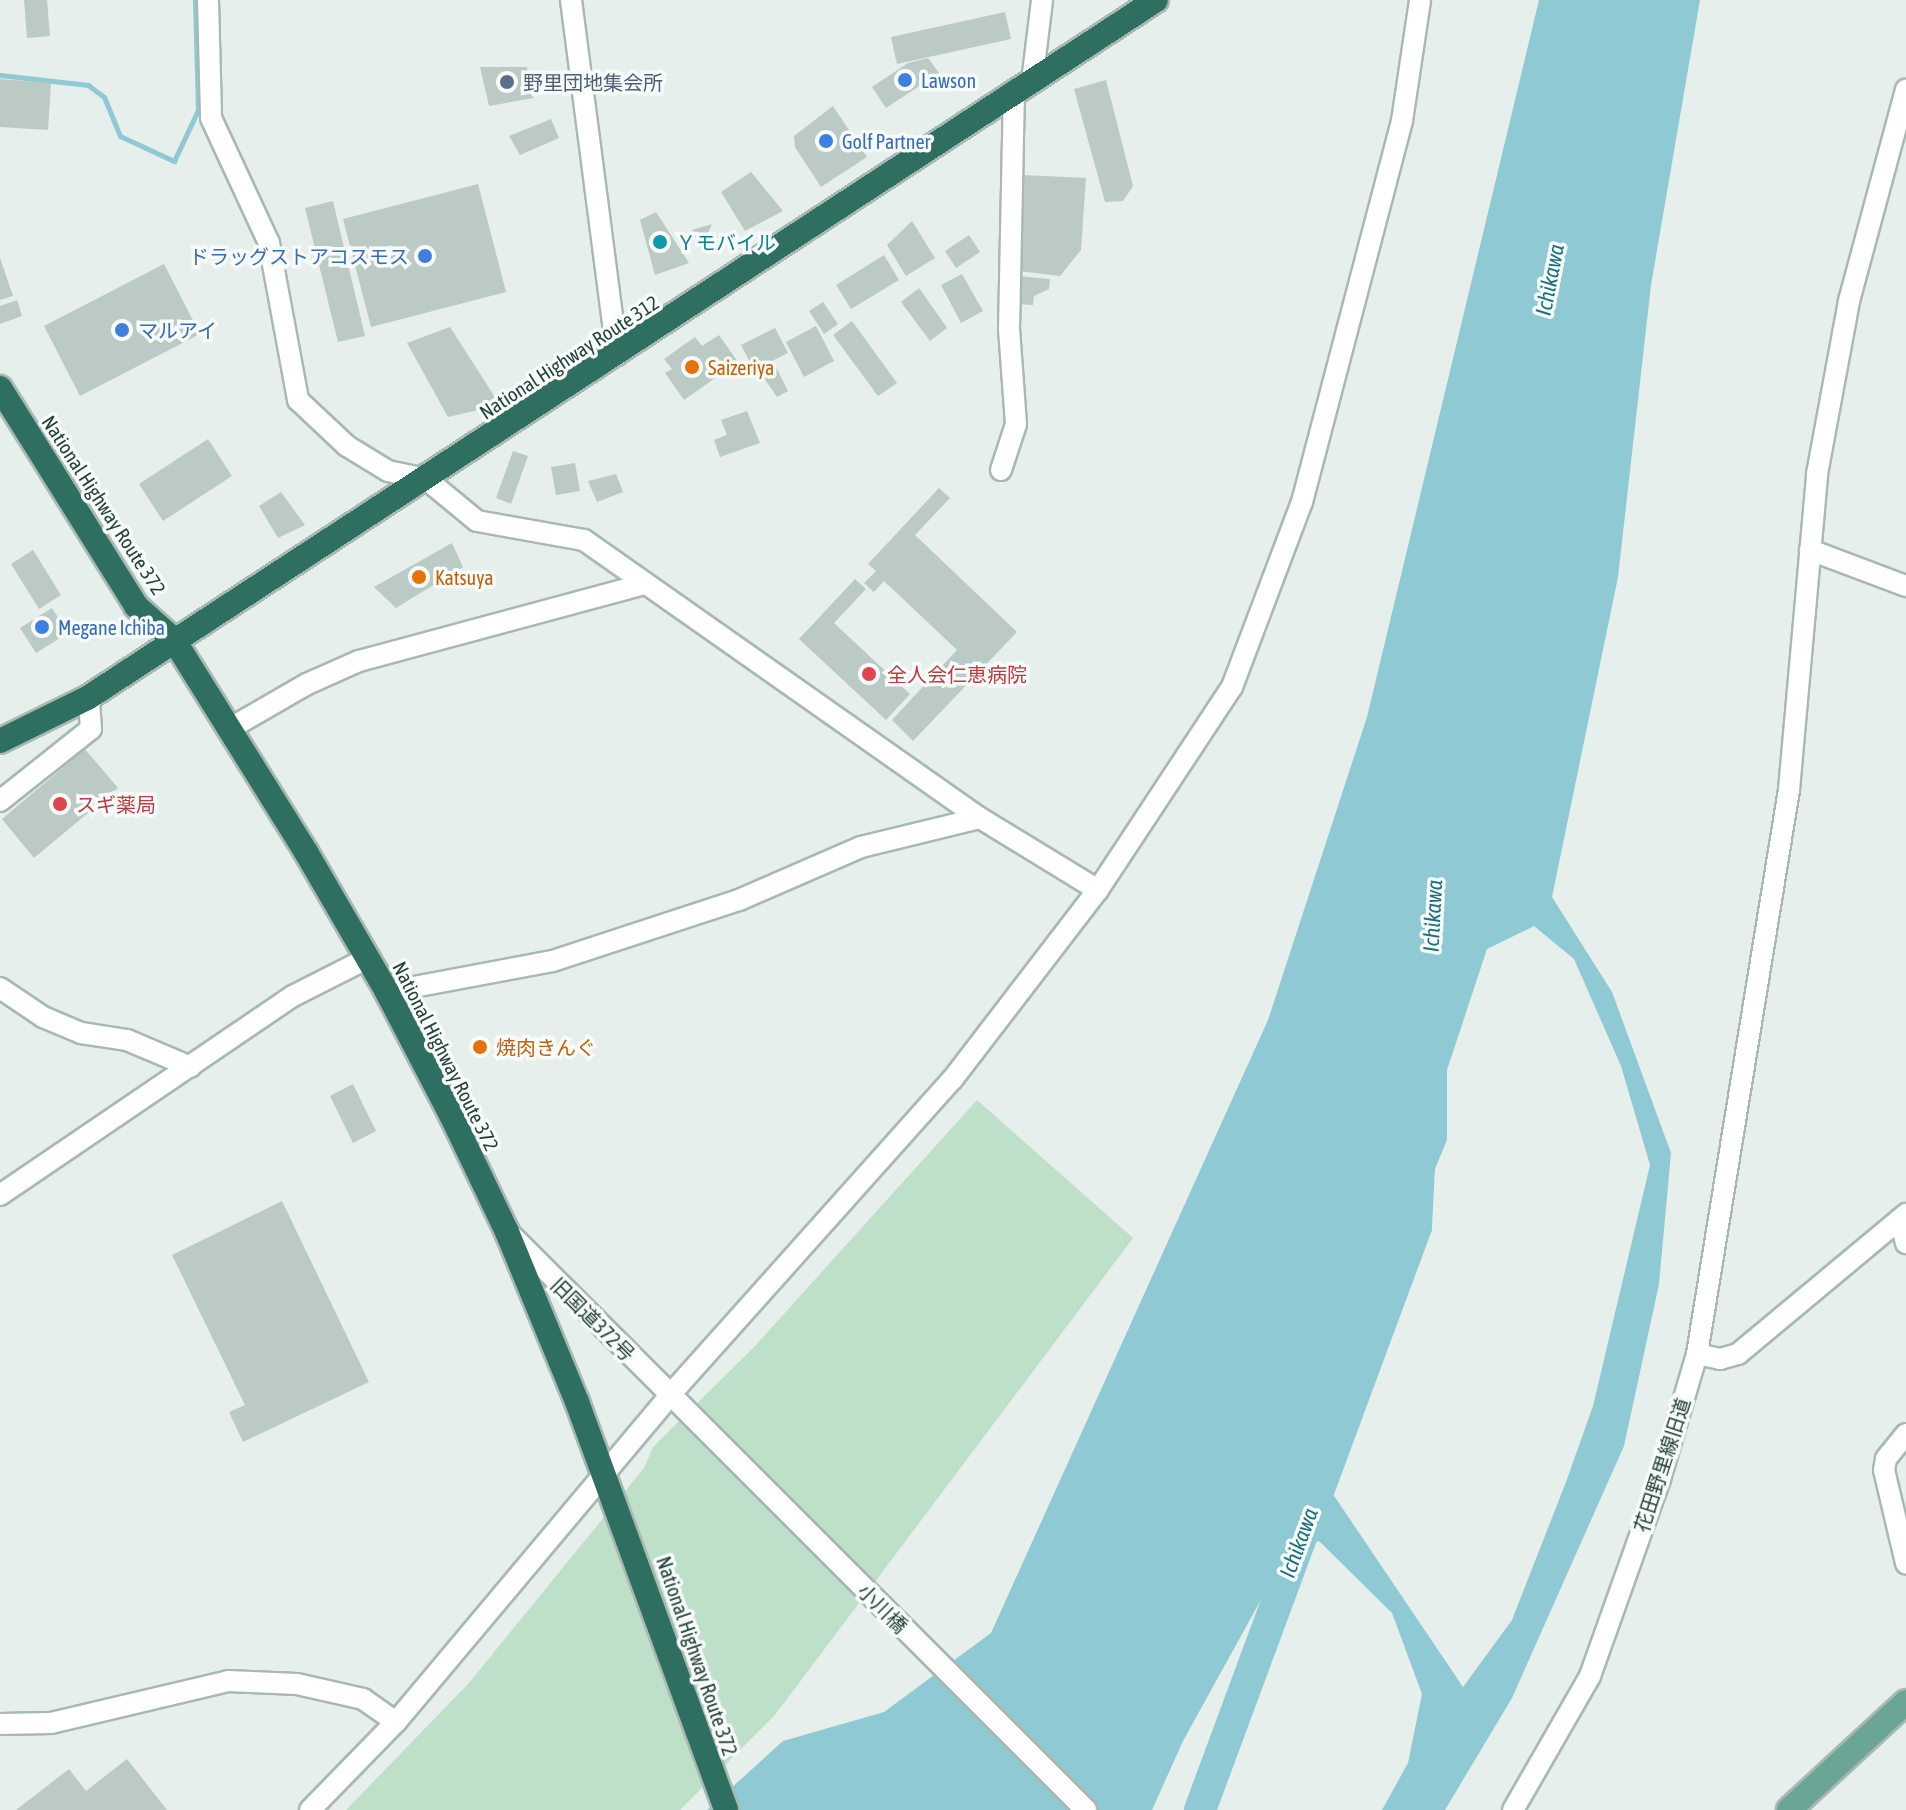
<!DOCTYPE html>
<html>
<head>
<meta charset="utf-8">
<style>
	body { margin:0 }
	#map { position:relative; width:1906px; height:1810px; overflow:hidden; background:#e6efeb; font-family:"Asap Condensed","Noto Sans JP",sans-serif }
	div>[style] { position:absolute }
	[style*='--x'] { left:calc(var(--x)*1px); top:calc(var(--y)*1px); width:calc(var(--w)*1px); rotate:calc(var(--a)*1deg) }
	.green>* { inset:0; background:#bfe0c8 }
	.water>* { inset:0; background:#8ec9d4 }
	.stream>* { height:5px; margin:-2.5px; padding:0 2.5px; transform-origin:2.5px; border-radius:2.5px; background:#8ec9d4 }
	.river>* { height:32px; margin:-16px; padding:0 16px; transform-origin:16px; border-radius:16px; background:#8ec9d4 }
	.building>* { inset:0; background:#bbcac4 }
	.roads { filter:drop-shadow(2px 0 #a8b8b2) drop-shadow(-2px 0 #a8b8b2) drop-shadow(0 2px #a8b8b2) drop-shadow(0 -2px #a8b8b2) }
	.minor>* { height:20px; margin:-10px; padding:0 10px; transform-origin:10px; border-radius:10px; background:#fff }
	.major>* { height:24px; margin:-12px; padding:0 12px; transform-origin:12px; border-radius:12px; background:#6aa596 }
	.highway>* { height:24px; margin:-12px; padding:0 12px; transform-origin:12px; border-radius:12px; background:#2f6f62 }
	.dots>* { width:22px; height:22px; translate:-50% -50%; box-sizing:border-box; border:4px solid #f7fbf9; border-radius:50% }
	span { translate:-50% -50%; white-space:nowrap; text-align:center; line-height:1.15; -webkit-text-stroke:7px #f7fbf9; paint-order:stroke }
	.shop-label { font-size:20px; color:#366cbe }
	.left { translate:0 -50%; text-align:left }
	.right { translate:-100% -50%; text-align:right }
	.service-label { font-size:20px; color:#4e5e75 }
	.culture-label { font-size:20px; color:#0d838f }
	.street-label { font-size:20px; color:#24423a }
	.food-label { font-size:20px; color:#c56008 }
	.health-label { font-size:20px; color:#be3a42 }
	.water-label { font-size:22px; color:#1c6f80; font-style:italic }
</style>
</head>
<body>
<div id="map">
	<div class="green">
		<i style="clip-path:polygon(977px 1100px,1133px 1238px,775px 1715px,680px 1810px,346px 1810px,468px 1684px,644px 1468px,653px 1447px,754px 1347px)"></i>
	</div>
	<div class="water">
		<i style="clip-path:polygon(evenodd,1539px 0,1700px 0,1651px 285px,1618px 577px,1552px 897px,1612px 992px,1671px 1153px,1659px 1284px,1624px 1446px,1512px 1698px,1445px 1810px,1382px 1810px,1408px 1763px,1422px 1694px,1392px 1613px,1319px 1541px,1290px 1547px,1183px 1741px,1152px 1810px,707px 1810px,783px 1741px,884px 1712px,991px 1633px,1268px 1020px,1367px 717px,1539px 0,1534px 926px,1574px 959px,1621px 1066px,1650px 1165px,1593px 1406px,1566px 1482px,1512px 1620px,1463px 1687px,1318px 1472px,1345px 1385px,1447px 1140px,1447px 1070px,1487px 949px,1534px 926px)"></i>
	</div>
	<div class="stream">
		<i style="--x:0;--y:75;--w:89;--a:6.5"></i>
		<i style="--x:88;--y:85;--w:20;--a:37"></i>
		<i style="--x:104;--y:97;--w:42;--a:67.7"></i>
		<i style="--x:120;--y:136;--w:60;--a:24.8"></i>
		<i style="--x:174;--y:161;--w:56;--a:-64.8"></i>
		<i style="--x:198;--y:110;--w:110;--a:-91.6"></i>
	</div>
	<div class="river">
		<i style="--x:1200;--y:1810;--w:622;--a:-69.67"></i>
		<i style="--x:1416;--y:1227;--w:61;--a:-87.2"></i>
	</div>
	<div class="building">
		<i style="clip-path:polygon(24px 0,47px 0,50px 36px,27px 38px)"></i>
		<i style="clip-path:polygon(1005px 12px,1011px 39px,897px 64px,891px 37px)"></i>
		<i style="clip-path:polygon(928px 58px,939px 73px,886px 108px,872px 87px,908px 63px)"></i>
		<i style="clip-path:polygon(480px 67px,527px 67px,533px 98px,489px 106px)"></i>
		<i style="clip-path:polygon(0 79px,51px 83px,48px 130px,0 127px)"></i>
		<i style="clip-path:polygon(1106px 80px,1133px 186px,1123px 201px,1105px 202px,1074px 89px)"></i>
		<i style="clip-path:polygon(833px 106px,867px 157px,821px 187px,795px 147px,794px 136px)"></i>
		<i style="clip-path:polygon(551px 119px,559px 138px,520px 155px,509px 136px)"></i>
		<i style="clip-path:polygon(751px 172px,783px 211px,745px 231px,721px 192px)"></i>
		<i style="clip-path:polygon(1024px 175px,1086px 178px,1081px 250px,1060px 276px,1019px 271px)"></i>
		<i style="clip-path:polygon(478px 184px,506px 292px,371px 327px,343px 219px)"></i>
		<i style="clip-path:polygon(333px 201px,365px 336px,338px 342px,305px 208px)"></i>
		<i style="clip-path:polygon(656px 212px,689px 263px,655px 275px,640px 220px)"></i>
		<i style="clip-path:polygon(912px 221px,935px 258px,906px 276px,887px 245px)"></i>
		<i style="clip-path:polygon(712px 224px,701px 249px,692px 230px)"></i>
		<i style="clip-path:polygon(969px 235px,980px 252px,956px 268px,945px 251px)"></i>
		<i style="clip-path:polygon(884px 255px,899px 280px,851px 309px,836px 285px)"></i>
		<i style="clip-path:polygon(0 258px,13px 296px,0 300px)"></i>
		<i style="clip-path:polygon(164px 264px,200px 334px,80px 396px,44px 326px)"></i>
		<i style="clip-path:polygon(962px 274px,983px 311px,961px 323px,941px 285px)"></i>
		<i style="clip-path:polygon(1018px 276px,1050px 279px,1049px 289px,1034px 296px,1033px 305px,1016px 304px)"></i>
		<i style="clip-path:polygon(919px 288px,947px 328px,930px 341px,901px 302px)"></i>
		<i style="clip-path:polygon(17px 300px,22px 316px,0 324px,0 306px)"></i>
		<i style="clip-path:polygon(823px 302px,838px 324px,824px 334px,809px 311px)"></i>
		<i style="clip-path:polygon(852px 321px,897px 383px,878px 396px,833px 335px)"></i>
		<i style="clip-path:polygon(816px 326px,834px 361px,804px 377px,786px 342px)"></i>
		<i style="clip-path:polygon(450px 327px,500px 405px,448px 417px,407px 343px)"></i>
		<i style="clip-path:polygon(775px 328px,788px 353px,754px 370px,741px 345px)"></i>
		<i style="clip-path:polygon(719px 335px,738px 362px,684px 400px,665px 373px,672px 369px,664px 359px,695px 337px,702px 346px)"></i>
		<i style="clip-path:polygon(775px 365px,788px 391px,777px 397px,760px 372px)"></i>
		<i style="clip-path:polygon(747px 411px,760px 443px,720px 457px,714px 440px,727px 435px,721px 420px)"></i>
		<i style="clip-path:polygon(208px 439px,232px 476px,163px 521px,139px 484px)"></i>
		<i style="clip-path:polygon(513px 451px,528px 456px,511px 504px,496px 498px)"></i>
		<i style="clip-path:polygon(575px 463px,580px 491px,556px 495px,551px 467px)"></i>
		<i style="clip-path:polygon(616px 474px,623px 492px,597px 502px,588px 481px)"></i>
		<i style="clip-path:polygon(939px 488px,950px 498px,915px 535px,1017px 632px,913px 741px,892px 720px,957px 650px,884px 581px,874px 592px,864px 583px,876px 571px,868px 564px)"></i>
		<i style="clip-path:polygon(281px 492px,305px 525px,278px 538px,259px 506px)"></i>
		<i style="clip-path:polygon(452px 543px,463px 567px,396px 608px,374px 587px)"></i>
		<i style="clip-path:polygon(33px 550px,61px 595px,39px 609px,11px 564px)"></i>
		<i style="clip-path:polygon(855px 579px,866px 589px,834px 623px,910px 694px,886px 720px,799px 639px)"></i>
		<i style="clip-path:polygon(52px 608px,68px 633px,36px 653px,20px 628px)"></i>
		<i style="clip-path:polygon(85px 749px,118px 788px,34px 858px,2px 819px)"></i>
		<i style="clip-path:polygon(353px 1084px,376px 1131px,353px 1143px,330px 1096px)"></i>
		<i style="clip-path:polygon(282px 1201px,369px 1382px,243px 1442px,229px 1412px,245px 1405px,172px 1255px)"></i>
		<i style="clip-path:polygon(127px 1759px,167px 1810px,16px 1810px,69px 1769px,86px 1791px)"></i>
	</div>
	<div class="roads">
		<div class="minor">
			<i style="--x:208;--y:0;--w:118;--a:88.5"></i>
			<i style="--x:211;--y:118;--w:138;--a:65.1"></i>
			<i style="--x:269;--y:243;--w:160;--a:79.5"></i>
			<i style="--x:298;--y:400;--w:67;--a:43.2"></i>
			<i style="--x:347;--y:446;--w:48;--a:31.4"></i>
			<i style="--x:388;--y:471;--w:39;--a:12"></i>
			<i style="--x:426;--y:479;--w:66;--a:39.5"></i>
			<i style="--x:477;--y:521;--w:109;--a:10.1"></i>
			<i style="--x:584;--y:540;--w:484;--a:35.1"></i>
			<i style="--x:980;--y:818;--w:138;--a:31.4"></i>
			<i style="--x:571;--y:0;--w:358;--a:82.6"></i>
			<i style="--x:1032;--y:82;--w:83;--a:-83"></i>
			<i style="--x:1001;--y:470;--w:48;--a:-71.9"></i>
			<i style="--x:1016;--y:424;--w:95;--a:-94.2"></i>
			<i style="--x:1009;--y:329;--w:234;--a:-88.8"></i>
			<i style="--x:1810;--y:550;--w:103;--a:20.6"></i>
			<i style="--x:229;--y:729;--w:90;--a:-30"></i>
			<i style="--x:307;--y:684;--w:57;--a:-23.9"></i>
			<i style="--x:359;--y:661;--w:296;--a:-15.1"></i>
			<i style="--x:0;--y:801;--w:116;--a:-38.4"></i>
			<i style="--x:91;--y:729;--w:32;--a:-94"></i>
			<i style="--x:0;--y:988;--w:52;--a:34"></i>
			<i style="--x:43;--y:1017;--w:41;--a:22.8"></i>
			<i style="--x:81;--y:1033;--w:47;--a:8.7"></i>
			<i style="--x:127;--y:1040;--w:69;--a:22.9"></i>
			<i style="--x:387;--y:992;--w:169;--a:-10.6"></i>
			<i style="--x:553;--y:961;--w:196;--a:-18.2"></i>
			<i style="--x:739;--y:900;--w:133;--a:-23.5"></i>
			<i style="--x:861;--y:847;--w:122;--a:-13.7"></i>
			<i style="--x:0;--y:1195;--w:354;--a:-34.2"></i>
			<i style="--x:293;--y:996;--w:84;--a:-26.9"></i>
			<i style="--x:1900;--y:1219;--w:25;--a:76"></i>
			<i style="--x:512;--y:1236;--w:812;--a:45"></i>
			<i style="--x:1697;--y:1354;--w:24;--a:12"></i>
			<i style="--x:1720;--y:1359;--w:19;--a:-16"></i>
			<i style="--x:1738;--y:1354;--w:219;--a:-39.8"></i>
			<i style="--x:1906;--y:1434;--w:32;--a:129"></i>
			<i style="--x:1886;--y:1459;--w:11;--a:100"></i>
			<i style="--x:1884;--y:1470;--w:96;--a:76.7"></i>
			<i style="--x:0;--y:1724;--w:51;--a:-1.1"></i>
			<i style="--x:51;--y:1723;--w:182;--a:-13.3"></i>
			<i style="--x:228;--y:1681;--w:69;--a:2.5"></i>
			<i style="--x:297;--y:1684;--w:68;--a:12.8"></i>
			<i style="--x:363;--y:1699;--w:40;--a:34.9"></i>
			<i style="--x:310;--y:1810;--w:123;--a:-45.7"></i>
			<i style="--x:396;--y:1722;--w:427;--a:-50"></i>
			<i style="--x:670;--y:1395;--w:423;--a:-48.2"></i>
			<i style="--x:952;--y:1080;--w:240;--a:-52.5"></i>
			<i style="--x:1098;--y:890;--w:243;--a:-56.6"></i>
			<i style="--x:1232;--y:687;--w:198;--a:-69.3"></i>
			<i style="--x:1302;--y:502;--w:394;--a:-75.3"></i>
			<i style="--x:1402;--y:121;--w:122;--a:-81.5"></i>
			<i style="--x:1513;--y:1810;--w:155;--a:-60.1"></i>
			<i style="--x:1590;--y:1676;--w:209;--a:-70.4"></i>
			<i style="--x:1660;--y:1479;--w:130;--a:-73.5"></i>
			<i style="--x:1697;--y:1354;--w:571;--a:-80.74"></i>
			<i style="--x:1789;--y:790;--w:317;--a:-84.9"></i>
			<i style="--x:1817;--y:474;--w:176;--a:-79.5"></i>
			<i style="--x:1849;--y:301;--w:219;--a:-74.9"></i>
		</div>
		<div class="major">
			<i style="--x:1789;--y:1810;--w:159;--a:-42.7"></i>
		</div>
		<div class="highway">
			<i style="--x:0;--y:388;--w:257;--a:58"></i>
			<i style="--x:136;--y:606;--w:51;--a:41.8"></i>
			<i style="--x:174;--y:640;--w:250;--a:58.1"></i>
			<i style="--x:306;--y:852;--w:162;--a:59.9"></i>
			<i style="--x:387;--y:992;--w:139;--a:62.5"></i>
			<i style="--x:451;--y:1115;--w:130;--a:64.4"></i>
			<i style="--x:507;--y:1232;--w:184;--a:67.6"></i>
			<i style="--x:577;--y:1402;--w:434;--a:69.9"></i>
			<i style="--x:0;--y:741;--w:99;--a:-26.3"></i>
			<i style="--x:89;--y:697;--w:1274;--a:-33.15"></i>
		</div>
	</div>
	<div class="dots">
		<i style="left:905px;top:80px;background:#3f7fe0"></i>
		<i style="left:507px;top:82px;background:#5c6f8a"></i>
		<i style="left:826px;top:141px;background:#3f7fe0"></i>
		<i style="left:660px;top:242px;background:#0f9aa8"></i>
		<i style="left:425px;top:256px;background:#3f7fe0"></i>
		<i style="left:122px;top:330px;background:#3f7fe0"></i>
		<i style="left:692px;top:367px;background:#e8710a"></i>
		<i style="left:419px;top:577px;background:#e8710a"></i>
		<i style="left:42px;top:627px;background:#3f7fe0"></i>
		<i style="left:869px;top:674px;background:#e0444e"></i>
		<i style="left:60px;top:804px;background:#e0444e"></i>
		<i style="left:480px;top:1047px;background:#e8710a"></i>
	</div>
	<div class="shop-label">
		<span class="left" style="left:921px;top:80px">Lawson</span>
		<span class="left" style="left:842px;top:141px">Golf Partner</span>
		<span class="right" style="left:409px;top:256px">ドラッグストアコスモス</span>
		<span class="left" style="left:138px;top:330px">マルアイ</span>
		<span class="left" style="left:58px;top:627px">Megane Ichiba</span>
	</div>
	<div class="service-label">
		<span class="left" style="left:523px;top:82px">野里団地集会所</span>
	</div>
	<div class="culture-label">
		<span class="left" style="left:676px;top:242px">Ｙモバイル</span>
	</div>
	<div class="street-label">
		<span style="left:569px;top:357px;rotate:-33deg">National Highway Route 312</span>
		<span style="left:104px;top:505px;rotate:57deg">National Highway Route 372</span>
		<span style="left:446px;top:1056px;rotate:63deg">National Highway Route 372</span>
		<span style="left:593px;top:1319px;rotate:45deg">旧国道372号</span>
		<span style="left:1662px;top:1465px;rotate:-72deg">花田野里線旧道</span>
		<span style="left:883px;top:1608px;rotate:45deg">小川橋</span>
		<span style="left:697px;top:1656px;rotate:71deg">National Highway Route 372</span>
	</div>
	<div class="food-label">
		<span class="left" style="left:708px;top:367px">Saizeriya</span>
		<span class="left" style="left:435px;top:577px">Katsuya</span>
		<span class="left" style="left:496px;top:1047px">焼肉きんぐ</span>
	</div>
	<div class="health-label">
		<span class="left" style="left:887px;top:674px">全人会仁恵病院</span>
		<span class="left" style="left:76px;top:804px">スギ薬局</span>
	</div>
	<div class="water-label">
		<span style="left:1550px;top:280px;rotate:-79deg">Ichikawa</span>
		<span style="left:1433px;top:916px;rotate:-87deg">Ichikawa</span>
		<span style="left:1299px;top:1543px;rotate:-70deg">Ichikawa</span>
	</div>
</div>
</body>
</html>
